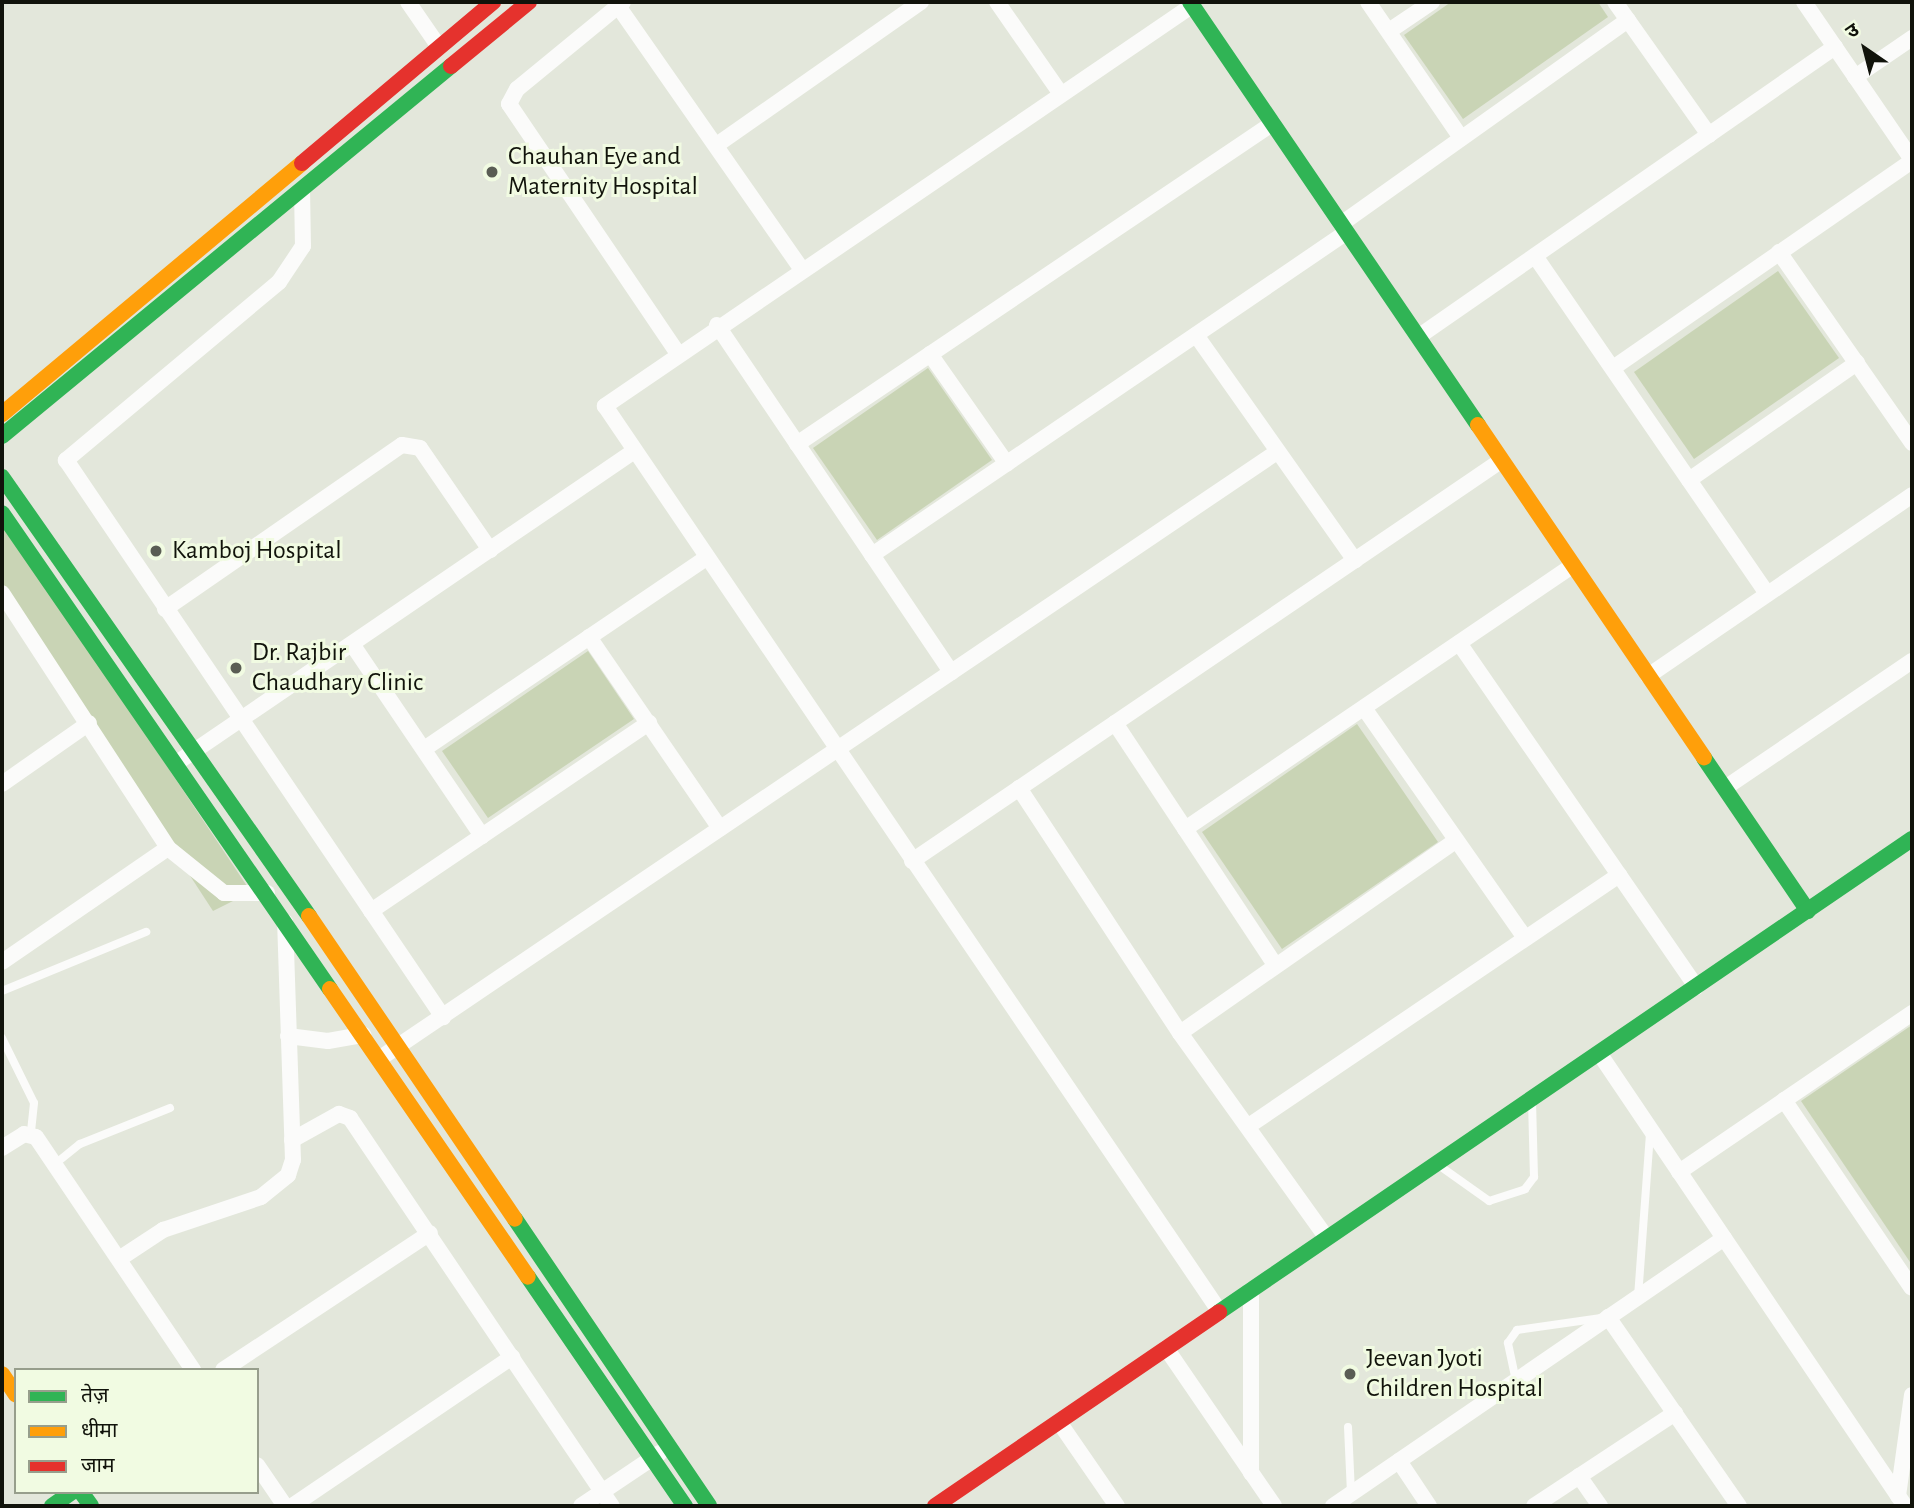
<!DOCTYPE html>
<html>
<head>
<meta charset="utf-8">
<style>
	body { margin:0 }
	#map { position:relative; width:1914px; height:1508px; overflow:hidden; background:#e3e7db; font-family:"Alegreya Sans","Noto Sans Devanagari",sans-serif }
	div>[style] { position:absolute }
	[style*='--x'] { left:calc(var(--x)*1px); top:calc(var(--y)*1px); width:calc(var(--w)*1px); rotate:calc(var(--a)*1deg) }
	.green>* { inset:0; background:#c9d4b5 }
	.lane>* { height:8px; margin:-4px; padding:0 4px; transform-origin:4px; border-radius:4px; background:#fbfbfa }
	.street>* { height:16px; margin:-8px; padding:0 8px; transform-origin:8px; border-radius:8px; background:#fbfbfa }
	.fast>* { height:16px; margin:-8px; padding:0 8px; transform-origin:8px; border-radius:8px; background:#30b455 }
	.slow>* { height:16px; margin:-8px; padding:0 8px; transform-origin:8px; border-radius:8px; background:#ff9f0a }
	.jam>* { height:16px; margin:-8px; padding:0 8px; transform-origin:8px; border-radius:8px; background:#e5322d }
	.dots>* { width:19px; height:19px; translate:-50% -50%; box-sizing:border-box; border:4px solid #f1fbe2; border-radius:50% }
	span { translate:-50% -50%; white-space:nowrap; text-align:center; line-height:1.15; -webkit-text-stroke:6px #f1fbe2; paint-order:stroke }
	.poi-label { font-size:26px; color:#11130b }
	.left { translate:0 -50%; text-align:left }
	.frame { position:absolute; inset:0; border:4px solid #11130b; pointer-events:none }
	.legend { position:absolute; left:14px; top:1368px; width:245px; height:126px; box-sizing:border-box; background:#f1fbe2; border:2px solid #979e8c; margin:0; padding:9px 12px; list-style:none; font-size:21px; color:#11130b }
	.legend li { display:flex; align-items:center; gap:14px; height:35px }
	.legend b { width:35px; border:2px solid #979e8c }
	.north { position:absolute; left:1830px; top:14px; width:70px; height:70px; -webkit-text-stroke:5px #f1fbe2; paint-order:stroke; rotate:325deg; font-size:19px; font-weight:700; line-height:28px; text-align:center; color:#11130b }
	.north::after { content:''; display:block; margin:auto; width:24px; height:32px; background:#11130b; clip-path:polygon(50% 0,100% 100%,50% 72%,0 100%) }
</style>
</head>
<body>
<div id="map">
	<div class="green">
		<i style="clip-path:polygon(1451px 2px,1598px 2px,1608px 17px,1463px 119px,1404px 35px)"></i>
		<i style="clip-path:polygon(1778px 271px,1839px 358px,1694px 459px,1634px 372px)"></i>
		<i style="clip-path:polygon(928px 368px,992px 460px,877px 540px,813px 448px)"></i>
		<i style="clip-path:polygon(2px 519px,251px 892px,213px 911px,2px 587px)"></i>
		<i style="clip-path:polygon(588px 651px,634px 719px,488px 818px,442px 751px)"></i>
		<i style="clip-path:polygon(1357px 724px,1438px 842px,1282px 949px,1202px 832px)"></i>
		<i style="clip-path:polygon(1912px 1025px,1912px 1265px,1801px 1101px)"></i>
	</div>
	<div class="lane">
		<i style="--x:2;--y:991;--w:156;--a:-22.3"></i>
		<i style="--x:2;--y:1038;--w:72;--a:63.8"></i>
		<i style="--x:34;--y:1103;--w:30;--a:96"></i>
		<i style="--x:55;--y:1164;--w:32;--a:-39"></i>
		<i style="--x:80;--y:1144;--w:97;--a:-21.8"></i>
		<i style="--x:1437;--y:1164;--w:64;--a:35.4"></i>
		<i style="--x:1489;--y:1201;--w:38;--a:-18"></i>
		<i style="--x:1525;--y:1189;--w:15;--a:-53"></i>
		<i style="--x:1534;--y:1177;--w:75;--a:-91.5"></i>
		<i style="--x:1638;--y:1297;--w:165;--a:-85.8"></i>
		<i style="--x:1516;--y:1381;--w:39;--a:-102"></i>
		<i style="--x:1508;--y:1343;--w:16;--a:-55"></i>
		<i style="--x:1517;--y:1330;--w:85;--a:-8.1"></i>
		<i style="--x:1348;--y:1427;--w:67;--a:87.4"></i>
	</div>
	<div class="street">
		<i style="--x:408;--y:2;--w:55;--a:55.4"></i>
		<i style="--x:623;--y:2;--w:137;--a:140.6"></i>
		<i style="--x:517;--y:89;--w:17;--a:118"></i>
		<i style="--x:509;--y:104;--w:300;--a:55.9"></i>
		<i style="--x:997;--y:2;--w:112;--a:55.2"></i>
		<i style="--x:1368;--y:2;--w:165;--a:55.6"></i>
		<i style="--x:1615;--y:2;--w:163;--a:54.7"></i>
		<i style="--x:1804;--y:2;--w:191;--a:55.6"></i>
		<i style="--x:1193;--y:5;--w:712;--a:145.71"></i>
		<i style="--x:605;--y:406;--w:1095;--a:55.83"></i>
		<i style="--x:618;--y:6;--w:320;--a:55.1"></i>
		<i style="--x:1389;--y:31;--w:52;--a:-34"></i>
		<i style="--x:1855;--y:77;--w:69;--a:-34.4"></i>
		<i style="--x:718;--y:144;--w:248;--a:-35"></i>
		<i style="--x:302;--y:189;--w:57;--a:89"></i>
		<i style="--x:303;--y:246;--w:43;--a:123.7"></i>
		<i style="--x:279;--y:282;--w:278;--a:140.1"></i>
		<i style="--x:66;--y:460;--w:673;--a:55.91"></i>
		<i style="--x:1341;--y:224;--w:352;--a:-35.4"></i>
		<i style="--x:1779;--y:252;--w:233;--a:55.1"></i>
		<i style="--x:1535;--y:256;--w:410;--a:55.5"></i>
		<i style="--x:717;--y:325;--w:419;--a:56"></i>
		<i style="--x:1196;--y:335;--w:276;--a:54.8"></i>
		<i style="--x:1418;--y:337;--w:508;--a:-34.82"></i>
		<i style="--x:930;--y:354;--w:134;--a:55"></i>
		<i style="--x:1613;--y:368;--w:364;--a:-34.7"></i>
		<i style="--x:797;--y:444;--w:574;--a:-33.99"></i>
		<i style="--x:1689;--y:480;--w:205;--a:-34.9"></i>
		<i style="--x:872;--y:555;--w:574;--a:-34.22"></i>
		<i style="--x:2;--y:593;--w:304;--a:56.9"></i>
		<i style="--x:168;--y:848;--w:72;--a:38.8"></i>
		<i style="--x:224;--y:893;--w:43;--a:0"></i>
		<i style="--x:165;--y:609;--w:288;--a:-34.7"></i>
		<i style="--x:402;--y:445;--w:18;--a:9"></i>
		<i style="--x:420;--y:448;--w:124;--a:55.5"></i>
		<i style="--x:589;--y:637;--w:232;--a:55.6"></i>
		<i style="--x:1459;--y:643;--w:418;--a:55.4"></i>
		<i style="--x:352;--y:644;--w:232;--a:55.9"></i>
		<i style="--x:1648;--y:676;--w:320;--a:-34.4"></i>
		<i style="--x:1364;--y:708;--w:281;--a:55"></i>
		<i style="--x:1115;--y:723;--w:290;--a:56.5"></i>
		<i style="--x:424;--y:749;--w:341;--a:-34.1"></i>
		<i style="--x:178;--y:762;--w:551;--a:-34.27"></i>
		<i style="--x:2;--y:784;--w:106;--a:-35"></i>
		<i style="--x:1019;--y:788;--w:293;--a:56.7"></i>
		<i style="--x:1180;--y:1033;--w:252;--a:54.4"></i>
		<i style="--x:1725;--y:788;--w:226;--a:-34.2"></i>
		<i style="--x:1185;--y:829;--w:469;--a:-34.2"></i>
		<i style="--x:912;--y:861;--w:713;--a:-34.2"></i>
		<i style="--x:371;--y:911;--w:336;--a:-34.1"></i>
		<i style="--x:2;--y:962;--w:201;--a:-34.5"></i>
		<i style="--x:1180;--y:1033;--w:334;--a:-34.9"></i>
		<i style="--x:288;--y:1036;--w:40;--a:7.1"></i>
		<i style="--x:328;--y:1041;--w:36;--a:-10"></i>
		<i style="--x:1599;--y:1053;--w:547;--a:55.96"></i>
		<i style="--x:379;--y:1059;--w:1084;--a:-34.06"></i>
		<i style="--x:1784;--y:1100;--w:227;--a:55.8"></i>
		<i style="--x:1250;--y:1125;--w:446;--a:-34.1"></i>
		<i style="--x:292;--y:1140;--w:54;--a:-29"></i>
		<i style="--x:339;--y:1114;--w:12;--a:20"></i>
		<i style="--x:350;--y:1118;--w:468;--a:56"></i>
		<i style="--x:2;--y:1148;--w:26;--a:-32"></i>
		<i style="--x:24;--y:1134;--w:12;--a:14"></i>
		<i style="--x:36;--y:1137;--w:281;--a:56"></i>
		<i style="--x:1679;--y:1172;--w:282;--a:-34.3"></i>
		<i style="--x:119;--y:1259;--w:53;--a:-33.4"></i>
		<i style="--x:163;--y:1230;--w:103;--a:-18.6"></i>
		<i style="--x:261;--y:1197;--w:35;--a:-39"></i>
		<i style="--x:288;--y:1175;--w:16;--a:-72"></i>
		<i style="--x:293;--y:1160;--w:238;--a:-91.9"></i>
		<i style="--x:1251;--y:1290;--w:183;--a:90"></i>
		<i style="--x:1608;--y:1317;--w:230;--a:55.3"></i>
		<i style="--x:1166;--y:1348;--w:191;--a:55.6"></i>
		<i style="--x:223;--y:1370;--w:248;--a:-33.5"></i>
		<i style="--x:1059;--y:1422;--w:102;--a:55.4"></i>
		<i style="--x:1399;--y:1461;--w:54;--a:56.3"></i>
		<i style="--x:257;--y:1465;--w:50;--a:55.7"></i>
		<i style="--x:1579;--y:1476;--w:37;--a:55"></i>
		<i style="--x:1898;--y:1496;--w:102;--a:-82.1"></i>
		<i style="--x:292;--y:1506;--w:266;--a:-34.1"></i>
		<i style="--x:581;--y:1506;--w:95;--a:-33.9"></i>
		<i style="--x:1333;--y:1506;--w:474;--a:-34.4"></i>
		<i style="--x:1534;--y:1506;--w:169;--a:-33.4"></i>
	</div>
	<div class="fast">
		<i style="--x:1190;--y:2;--w:512;--a:55.75"></i>
		<i style="--x:2;--y:436;--w:582;--a:-39.49"></i>
		<i style="--x:2;--y:477;--w:536;--a:55.03"></i>
		<i style="--x:2;--y:513;--w:578;--a:55.43"></i>
		<i style="--x:1704;--y:758;--w:185;--a:55.8"></i>
		<i style="--x:515;--y:1219;--w:346;--a:55.9"></i>
		<i style="--x:528;--y:1277;--w:278;--a:55.6"></i>
		<i style="--x:1219;--y:1312;--w:839;--a:-34.32"></i>
		<i style="--x:81;--y:1492;--w:17;--a:54"></i>
		<i style="--x:52;--y:1506;--w:24;--a:-35"></i>
	</div>
	<div class="slow">
		<i style="--x:2;--y:414;--w:391;--a:-39.9"></i>
		<i style="--x:1478;--y:425;--w:402;--a:55.8"></i>
		<i style="--x:309;--y:916;--w:366;--a:55.8"></i>
		<i style="--x:330;--y:989;--w:349;--a:55.5"></i>
		<i style="--x:2;--y:1374;--w:25;--a:56"></i>
	</div>
	<div class="jam">
		<i style="--x:451;--y:66;--w:101;--a:-39.4"></i>
		<i style="--x:302;--y:163;--w:250;--a:-40.1"></i>
		<i style="--x:935;--y:1506;--w:344;--a:-34.3"></i>
	</div>
	<div class="dots">
		<i style="left:492px;top:172px;background:#5a5d54"></i>
		<i style="left:156px;top:551px;background:#5a5d54"></i>
		<i style="left:236px;top:668px;background:#5a5d54"></i>
		<i style="left:1350px;top:1374px;background:#5a5d54"></i>
	</div>
	<div class="poi-label">
		<span class="left" style="left:508px;top:172px">Chauhan Eye and<br>Maternity Hospital</span>
		<span class="left" style="left:172px;top:551px">Kamboj Hospital</span>
		<span class="left" style="left:252px;top:668px">Dr. Rajbir<br>Chaudhary Clinic</span>
		<span class="left" style="left:1366px;top:1374px">Jeevan Jyoti<br>Children Hospital</span>
	</div>
	<div class="frame"></div>
	<ul class="legend">
	<li><b style="height:9px;background:#30b455"></b>तेज़</li>
	<li><b style="height:9px;background:#ff9f0a"></b>धीमा</li>
	<li><b style="height:9px;background:#e5322d"></b>जाम</li>
	</ul>
	<div class="north">उ</div>
</div>
</body>
</html>
